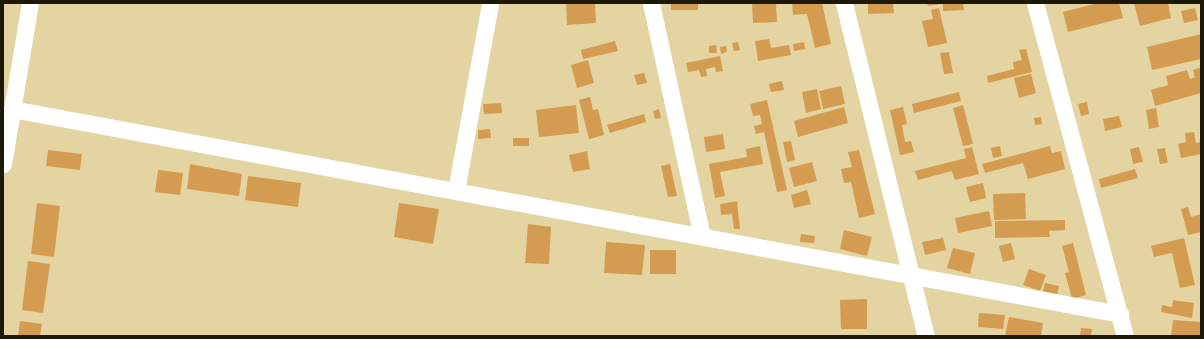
<!DOCTYPE html>
<html>
<head>
<meta charset="utf-8">
<style>
	body { margin:0 }
	#map { position:relative; width:1204px; height:339px; overflow:hidden; background:#e4d4a2; font-family:"Titillium Web",sans-serif }
	div>[style] { position:absolute }
	[style*='--x'] { left:calc(var(--x)*1px); top:calc(var(--y)*1px); width:calc(var(--w)*1px); rotate:calc(var(--a)*1deg) }
	.building>* { inset:0; background:#d39c51 }
	.street>* { height:17px; margin:-8.5px; padding:0 8.5px; transform-origin:8.5px; border-radius:8.5px; background:#fff }
	span { translate:-50% -50%; white-space:nowrap; text-align:center; line-height:1.15; -webkit-text-stroke:3.5px #f1e1af; paint-order:stroke }
	.frame { position:absolute; inset:0; border:4px solid #1e1906; pointer-events:none }
</style>
</head>
<body>
<div id="map">
	<div class="building">
		<i style="clip-path:polygon(566px 3px,595px 3px,596px 23px,567px 25px)"></i>
		<i style="clip-path:polygon(671px 3px,698px 3px,698px 10px,671px 10px)"></i>
		<i style="clip-path:polygon(752px 3px,776px 3px,777px 22px,753px 23px)"></i>
		<i style="clip-path:polygon(792px 3px,822px 3px,831px 44px,815px 48px,807px 14px,793px 15px)"></i>
		<i style="clip-path:polygon(868px 3px,893px 3px,894px 13px,868px 14px)"></i>
		<i style="clip-path:polygon(927px 3px,940px 3px,940px 4px,928px 6px)"></i>
		<i style="clip-path:polygon(943px 3px,963px 3px,964px 10px,943px 11px)"></i>
		<i style="clip-path:polygon(1098px 3px,1119px 3px,1123px 18px,1068px 32px,1063px 12px)"></i>
		<i style="clip-path:polygon(1134px 3px,1168px 3px,1171px 18px,1140px 26px)"></i>
		<i style="clip-path:polygon(939px 8px,947px 43px,928px 47px,922px 21px,933px 19px,931px 10px)"></i>
		<i style="clip-path:polygon(1195px 8px,1198px 20px,1184px 23px,1181px 11px)"></i>
		<i style="clip-path:polygon(1201px 34px,1201px 59px,1152px 70px,1147px 47px)"></i>
		<i style="clip-path:polygon(769px 39px,771px 48px,789px 45px,791px 55px,758px 61px,755px 41px)"></i>
		<i style="clip-path:polygon(615px 41px,618px 51px,583px 59px,581px 50px)"></i>
		<i style="clip-path:polygon(738px 42px,740px 50px,734px 51px,732px 43px)"></i>
		<i style="clip-path:polygon(804px 42px,805px 49px,794px 51px,793px 44px)"></i>
		<i style="clip-path:polygon(716px 45px,717px 53px,709px 53px,709px 46px)"></i>
		<i style="clip-path:polygon(726px 46px,727px 52px,721px 54px,720px 47px)"></i>
		<i style="clip-path:polygon(1026px 49px,1032px 72px,988px 83px,987px 76px,1014px 69px,1013px 62px,1022px 60px,1019px 50px)"></i>
		<i style="clip-path:polygon(949px 52px,953px 73px,944px 74px,940px 53px)"></i>
		<i style="clip-path:polygon(720px 56px,723px 71px,716px 72px,715px 67px,706px 69px,707px 76px,701px 77px,699px 70px,688px 72px,686px 63px)"></i>
		<i style="clip-path:polygon(588px 60px,594px 83px,577px 88px,571px 65px)"></i>
		<i style="clip-path:polygon(1200px 68px,1201px 93px,1155px 106px,1151px 90px,1168px 85px,1166px 76px,1187px 70px,1190px 79px,1195px 77px,1193px 70px)"></i>
		<i style="clip-path:polygon(644px 73px,647px 83px,637px 85px,634px 75px)"></i>
		<i style="clip-path:polygon(1031px 74px,1036px 93px,1019px 98px,1014px 78px)"></i>
		<i style="clip-path:polygon(782px 81px,784px 90px,771px 92px,769px 84px)"></i>
		<i style="clip-path:polygon(841px 86px,845px 104px,823px 109px,819px 91px)"></i>
		<i style="clip-path:polygon(817px 89px,821px 109px,806px 113px,802px 92px)"></i>
		<i style="clip-path:polygon(959px 92px,961px 101px,914px 113px,912px 104px)"></i>
		<i style="clip-path:polygon(590px 97px,593px 110px,598px 109px,604px 135px,589px 139px,579px 100px)"></i>
		<i style="clip-path:polygon(767px 100px,787px 190px,777px 192px,764px 132px,756px 134px,754px 126px,762px 124px,760px 115px,753px 116px,750px 104px)"></i>
		<i style="clip-path:polygon(1087px 102px,1089px 114px,1081px 116px,1078px 104px)"></i>
		<i style="clip-path:polygon(501px 103px,502px 113px,484px 114px,483px 104px)"></i>
		<i style="clip-path:polygon(576px 105px,579px 133px,539px 137px,536px 110px)"></i>
		<i style="clip-path:polygon(963px 105px,973px 144px,963px 146px,953px 108px)"></i>
		<i style="clip-path:polygon(844px 107px,848px 123px,798px 137px,794px 121px)"></i>
		<i style="clip-path:polygon(903px 107px,907px 124px,902px 125px,905px 142px,911px 141px,914px 152px,900px 155px,890px 110px)"></i>
		<i style="clip-path:polygon(1156px 108px,1159px 127px,1149px 129px,1146px 110px)"></i>
		<i style="clip-path:polygon(659px 109px,661px 118px,655px 119px,653px 111px)"></i>
		<i style="clip-path:polygon(644px 114px,646px 122px,610px 133px,607px 125px)"></i>
		<i style="clip-path:polygon(1119px 116px,1122px 127px,1105px 131px,1103px 119px)"></i>
		<i style="clip-path:polygon(1041px 117px,1042px 124px,1035px 125px,1034px 118px)"></i>
		<i style="clip-path:polygon(490px 129px,491px 138px,478px 139px,478px 130px)"></i>
		<i style="clip-path:polygon(1194px 132px,1196px 143px,1201px 142px,1201px 154px,1181px 158px,1178px 144px,1186px 142px,1185px 133px)"></i>
		<i style="clip-path:polygon(723px 134px,725px 149px,706px 152px,704px 137px)"></i>
		<i style="clip-path:polygon(513px 138px,529px 138px,529px 146px,513px 146px)"></i>
		<i style="clip-path:polygon(791px 141px,795px 160px,787px 162px,783px 142px)"></i>
		<i style="clip-path:polygon(760px 146px,763px 164px,720px 172px,725px 196px,715px 198px,709px 164px,747px 157px,746px 149px)"></i>
		<i style="clip-path:polygon(1000px 146px,1002px 156px,993px 158px,991px 148px)"></i>
		<i style="clip-path:polygon(1050px 146px,1052px 153px,1061px 151px,1065px 169px,1028px 179px,1023px 163px,985px 173px,982px 164px)"></i>
		<i style="clip-path:polygon(972px 147px,979px 174px,955px 180px,952px 171px,918px 180px,915px 171px,966px 158px,964px 149px)"></i>
		<i style="clip-path:polygon(1139px 147px,1143px 162px,1133px 164px,1130px 149px)"></i>
		<i style="clip-path:polygon(1165px 148px,1168px 163px,1160px 164px,1157px 149px)"></i>
		<i style="clip-path:polygon(48px 150px,82px 154px,80px 170px,46px 166px)"></i>
		<i style="clip-path:polygon(859px 150px,875px 214px,859px 218px,851px 182px,844px 183px,841px 169px,852px 167px,848px 152px)"></i>
		<i style="clip-path:polygon(587px 151px,590px 169px,573px 172px,569px 155px)"></i>
		<i style="clip-path:polygon(812px 162px,817px 181px,794px 187px,789px 168px)"></i>
		<i style="clip-path:polygon(190px 164px,242px 174px,239px 196px,187px 189px)"></i>
		<i style="clip-path:polygon(670px 164px,677px 196px,668px 197px,661px 166px)"></i>
		<i style="clip-path:polygon(1135px 169px,1138px 178px,1101px 188px,1099px 179px)"></i>
		<i style="clip-path:polygon(158px 170px,183px 173px,180px 195px,155px 192px)"></i>
		<i style="clip-path:polygon(248px 176px,301px 183px,298px 207px,245px 200px)"></i>
		<i style="clip-path:polygon(983px 183px,986px 198px,970px 202px,966px 187px)"></i>
		<i style="clip-path:polygon(807px 190px,811px 204px,794px 208px,791px 195px)"></i>
		<i style="clip-path:polygon(1025px 193px,1026px 219px,994px 220px,993px 194px)"></i>
		<i style="clip-path:polygon(737px 201px,740px 229px,734px 229px,732px 214px,721px 215px,720px 204px)"></i>
		<i style="clip-path:polygon(37px 203px,60px 206px,54px 257px,31px 254px)"></i>
		<i style="clip-path:polygon(399px 203px,439px 209px,433px 244px,394px 237px)"></i>
		<i style="clip-path:polygon(1188px 207px,1191px 217px,1201px 214px,1201px 232px,1188px 235px,1181px 209px)"></i>
		<i style="clip-path:polygon(989px 211px,992px 226px,958px 233px,955px 218px)"></i>
		<i style="clip-path:polygon(1065px 220px,1065px 230px,1049px 231px,1050px 237px,995px 238px,995px 221px)"></i>
		<i style="clip-path:polygon(528px 224px,551px 227px,549px 264px,525px 263px)"></i>
		<i style="clip-path:polygon(844px 230px,872px 237px,867px 256px,840px 249px)"></i>
		<i style="clip-path:polygon(801px 234px,815px 236px,814px 243px,800px 242px)"></i>
		<i style="clip-path:polygon(943px 238px,946px 250px,925px 255px,922px 242px)"></i>
		<i style="clip-path:polygon(1184px 238px,1195px 285px,1180px 288px,1172px 253px,1154px 257px,1151px 246px)"></i>
		<i style="clip-path:polygon(606px 242px,645px 245px,642px 275px,604px 273px)"></i>
		<i style="clip-path:polygon(1011px 243px,1015px 259px,1003px 262px,999px 246px)"></i>
		<i style="clip-path:polygon(1073px 243px,1086px 295px,1072px 299px,1065px 273px,1069px 272px,1062px 246px)"></i>
		<i style="clip-path:polygon(953px 248px,975px 253px,970px 274px,947px 268px)"></i>
		<i style="clip-path:polygon(650px 250px,676px 250px,676px 274px,650px 274px)"></i>
		<i style="clip-path:polygon(28px 261px,50px 264px,43px 313px,22px 310px)"></i>
		<i style="clip-path:polygon(1029px 269px,1046px 275px,1040px 291px,1023px 285px)"></i>
		<i style="clip-path:polygon(1045px 283px,1059px 286px,1057px 295px,1043px 291px)"></i>
		<i style="clip-path:polygon(867px 299px,867px 329px,841px 329px,840px 300px)"></i>
		<i style="clip-path:polygon(1173px 300px,1194px 303px,1192px 318px,1161px 312px,1162px 305px,1172px 307px)"></i>
		<i style="clip-path:polygon(979px 313px,1005px 315px,1003px 329px,978px 327px)"></i>
		<i style="clip-path:polygon(1009px 317px,1043px 323px,1041px 336px,1005px 336px)"></i>
		<i style="clip-path:polygon(1173px 320px,1201px 322px,1201px 336px,1171px 336px)"></i>
		<i style="clip-path:polygon(20px 321px,42px 324px,40px 336px,18px 336px)"></i>
		<i style="clip-path:polygon(1081px 328px,1092px 329px,1091px 336px,1080px 336px)"></i>
	</div>
	<div class="street">
		<i style="--x:651;--y:3;--w:239;--a:77.7"></i>
		<i style="--x:844;--y:3;--w:343;--a:76.2"></i>
		<i style="--x:1035;--y:3;--w:345;--a:74.9"></i>
		<i style="--x:12;--y:109;--w:1127;--a:10.48"></i>
		<i style="--x:3;--y:164;--w:163;--a:-80.5"></i>
		<i style="--x:456;--y:191;--w:191;--a:-79.7"></i>
	</div>
	<div class="frame"></div>
</div>
</body>
</html>
